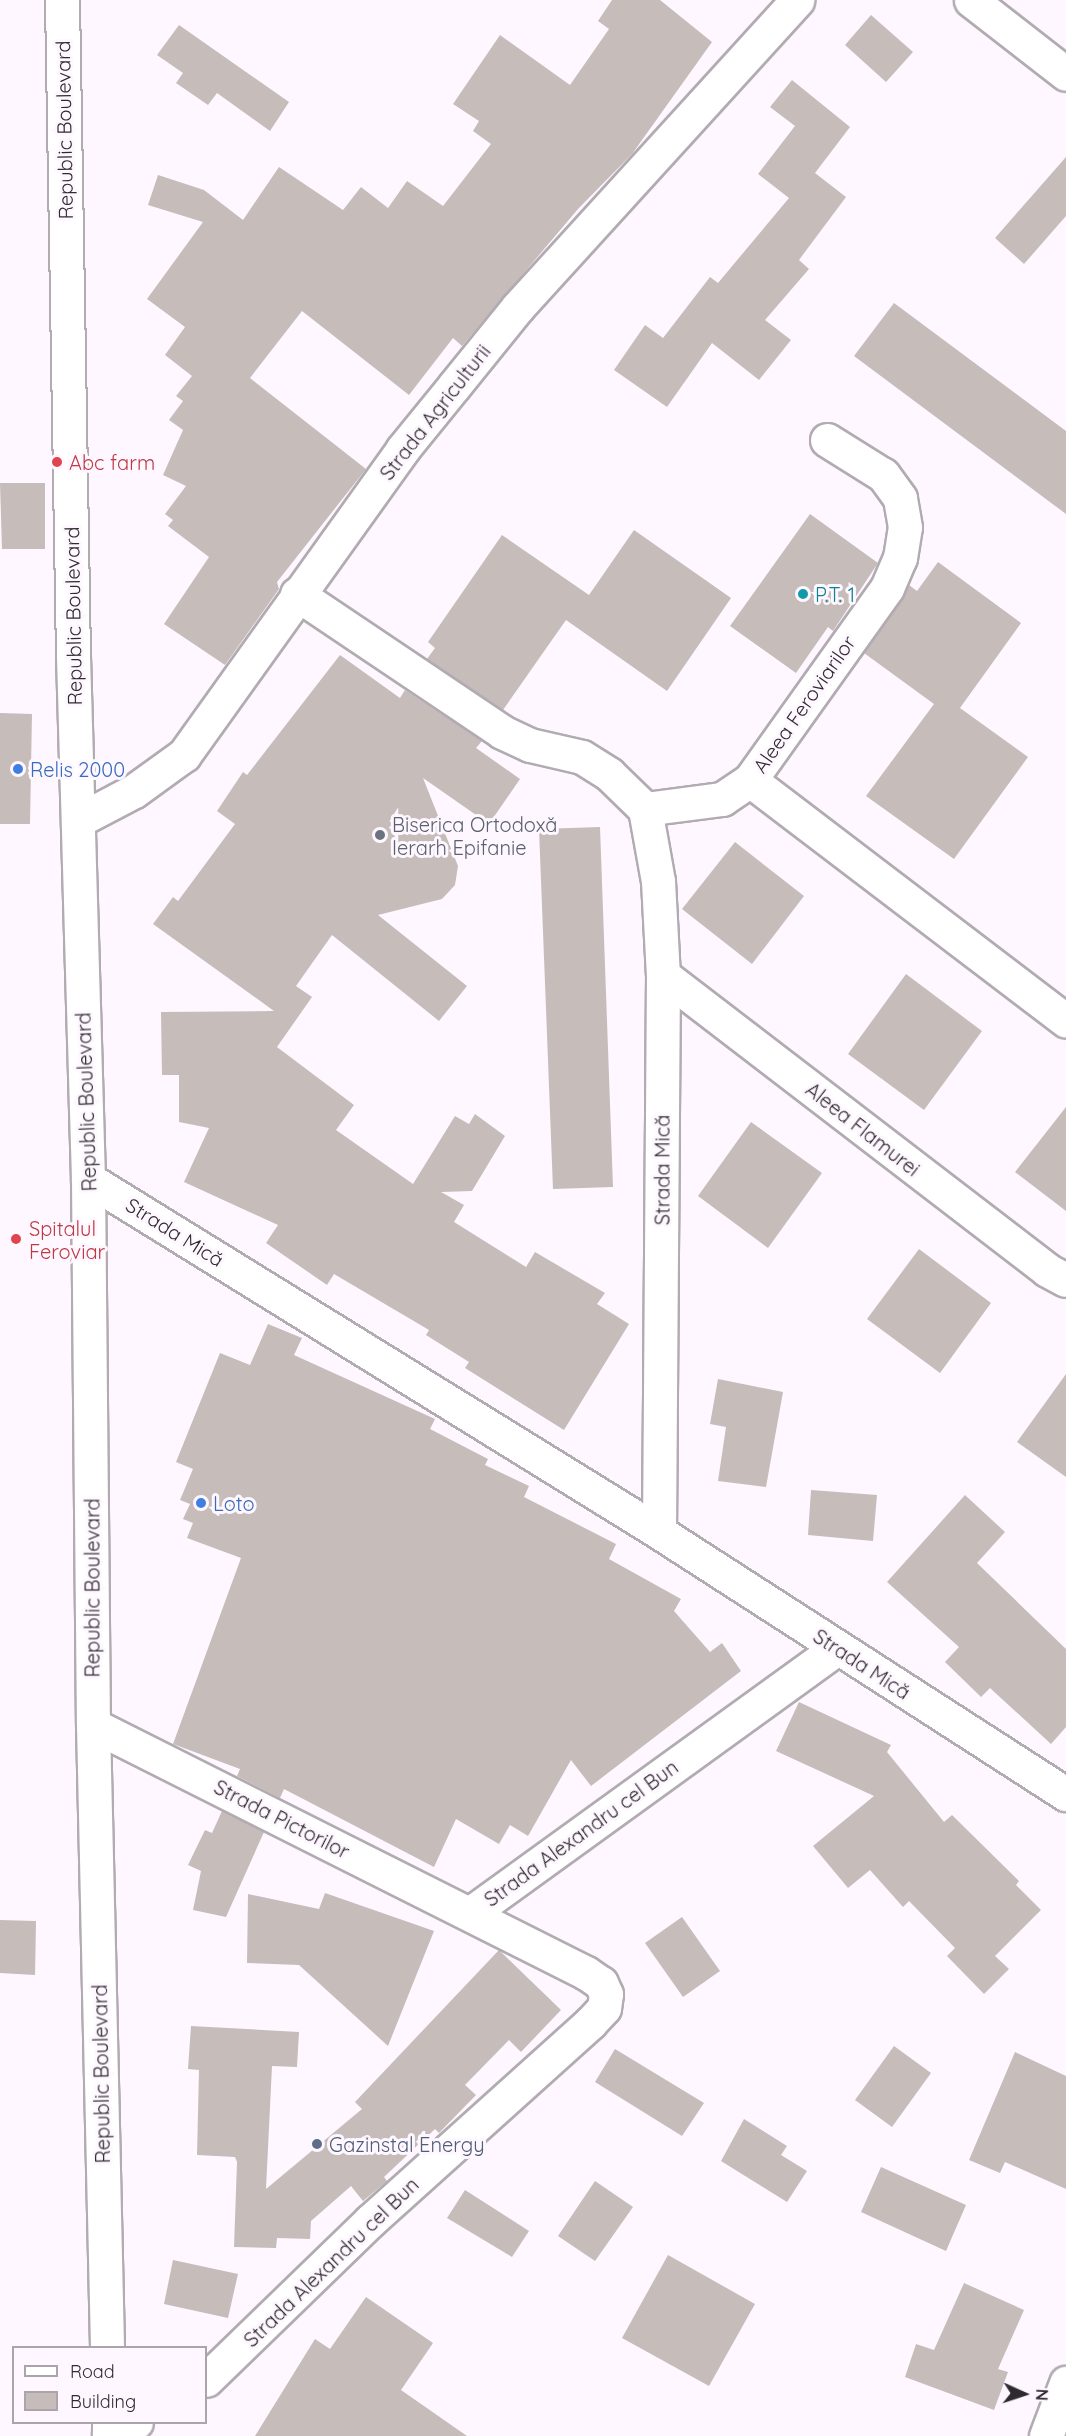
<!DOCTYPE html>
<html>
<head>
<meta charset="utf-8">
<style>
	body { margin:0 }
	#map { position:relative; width:1066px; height:2436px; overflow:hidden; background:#fef7ff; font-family:Quicksand,sans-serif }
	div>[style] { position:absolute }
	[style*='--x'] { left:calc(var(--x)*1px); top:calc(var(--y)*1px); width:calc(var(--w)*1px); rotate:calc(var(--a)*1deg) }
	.building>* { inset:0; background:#c6bcba }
	.roads { filter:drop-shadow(2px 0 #b2abb2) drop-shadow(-2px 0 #b2abb2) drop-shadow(0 2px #b2abb2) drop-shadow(0 -2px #b2abb2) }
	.minor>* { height:33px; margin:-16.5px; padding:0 16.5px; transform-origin:16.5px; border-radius:16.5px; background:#fff }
	.secondary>* { height:33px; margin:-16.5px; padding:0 16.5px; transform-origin:16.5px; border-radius:16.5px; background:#fff }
	.dots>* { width:16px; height:16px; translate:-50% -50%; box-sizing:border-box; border:3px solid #fef7ff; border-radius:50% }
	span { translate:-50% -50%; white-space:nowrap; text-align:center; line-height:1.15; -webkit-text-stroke:6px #fef7ff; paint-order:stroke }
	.street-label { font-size:20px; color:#2e2b2e }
	.health-label { font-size:20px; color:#be3a42 }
	.left { translate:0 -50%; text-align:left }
	.culture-label { font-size:20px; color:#0d838f }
	.shop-label { font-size:20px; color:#366cbe }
	.worship-label { font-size:20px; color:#5b616d }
	.service-label { font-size:20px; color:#4e5e75 }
	.legend { position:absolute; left:12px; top:2346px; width:195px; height:78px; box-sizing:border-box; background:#fef7ff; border:2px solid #aba5ab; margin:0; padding:8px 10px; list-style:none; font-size:18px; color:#2e2b2e }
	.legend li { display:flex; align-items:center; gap:12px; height:30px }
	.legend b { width:30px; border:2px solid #aba5ab }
	.north { position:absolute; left:994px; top:2364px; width:60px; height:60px; -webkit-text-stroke:4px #fef7ff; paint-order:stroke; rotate:93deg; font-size:16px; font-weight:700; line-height:24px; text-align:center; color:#2e2b2e }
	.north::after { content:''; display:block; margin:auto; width:21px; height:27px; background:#2e2b2e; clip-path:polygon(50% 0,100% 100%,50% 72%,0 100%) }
</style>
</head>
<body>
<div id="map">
	<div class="building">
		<i style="clip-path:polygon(612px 0,660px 0,712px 42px,632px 154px,578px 209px,462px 346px,453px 338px,409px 395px,302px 311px,250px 378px,366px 469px,277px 582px,279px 589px,225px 665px,164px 624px,209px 557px,168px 526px,173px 520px,165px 514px,186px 486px,163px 475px,183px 430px,169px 420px,183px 401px,176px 396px,192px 376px,165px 355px,185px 327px,147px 299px,203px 222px,148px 205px,158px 175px,204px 190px,243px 220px,279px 167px,343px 210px,361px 187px,388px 208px,407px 181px,443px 206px,491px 144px,473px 131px,479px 121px,453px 104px,500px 35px,570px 85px,609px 29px,598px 21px)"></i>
		<i style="clip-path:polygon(871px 15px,913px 52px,886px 82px,845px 45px)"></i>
		<i style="clip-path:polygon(179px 25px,289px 102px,270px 131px,217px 93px,208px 105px,176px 83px,183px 73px,157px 55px)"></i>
		<i style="clip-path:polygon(792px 80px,850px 127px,815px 173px,846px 197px,799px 260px,809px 269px,765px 320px,791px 340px,759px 380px,712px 343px,667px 407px,614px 370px,645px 325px,663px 338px,710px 277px,718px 283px,789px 198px,758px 174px,795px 126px,770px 107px)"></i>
		<i style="clip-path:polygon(1066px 157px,1066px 216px,1024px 264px,995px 238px)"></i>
		<i style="clip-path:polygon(894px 303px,1066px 431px,1066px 514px,854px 356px)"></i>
		<i style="clip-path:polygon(0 483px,45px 483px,45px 549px,2px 549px)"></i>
		<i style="clip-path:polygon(810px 514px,878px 563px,833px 631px,828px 627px,796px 673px,730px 626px)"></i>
		<i style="clip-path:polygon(634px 530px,731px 598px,667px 691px,566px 620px,503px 710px,427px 659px,435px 648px,428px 642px,502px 535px,589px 595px)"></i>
		<i style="clip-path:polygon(938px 562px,1021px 623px,960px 708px,1028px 757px,954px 859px,866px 796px,934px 704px,864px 653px,909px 585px,917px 591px)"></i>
		<i style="clip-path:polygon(340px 655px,400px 698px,405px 690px,482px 741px,476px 748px,520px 779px,489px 824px,423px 778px,458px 866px,455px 885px,442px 899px,378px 915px,467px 986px,439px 1021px,332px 935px,296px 986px,312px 997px,277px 1047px,354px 1105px,336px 1130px,413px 1184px,455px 1116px,469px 1124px,475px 1114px,505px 1136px,472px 1191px,441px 1192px,464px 1205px,454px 1222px,526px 1267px,535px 1252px,605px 1293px,597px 1304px,629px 1324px,564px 1430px,465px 1368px,469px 1362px,426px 1335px,429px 1330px,334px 1274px,327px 1285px,266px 1243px,278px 1225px,184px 1182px,209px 1128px,179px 1122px,179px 1075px,162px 1075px,161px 1012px,274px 1011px,153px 924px,173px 897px,178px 901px,235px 824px,217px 811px,243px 772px,247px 775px)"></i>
		<i style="clip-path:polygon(0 713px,32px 714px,30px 824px,0 824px)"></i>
		<i style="clip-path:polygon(600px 827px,613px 1187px,553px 1189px,539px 829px)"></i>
		<i style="clip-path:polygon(735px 842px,804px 896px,752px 964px,682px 909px)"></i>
		<i style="clip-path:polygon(906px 974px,982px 1031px,924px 1110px,848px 1054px)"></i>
		<i style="clip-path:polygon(1066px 1107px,1066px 1211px,1015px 1172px)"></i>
		<i style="clip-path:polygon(751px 1122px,822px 1173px,768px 1248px,698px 1196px)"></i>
		<i style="clip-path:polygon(919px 1249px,991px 1303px,940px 1373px,867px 1319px)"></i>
		<i style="clip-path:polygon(268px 1324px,302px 1338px,294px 1355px,435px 1419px,430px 1429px,488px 1459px,485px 1465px,529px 1486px,524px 1497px,616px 1544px,609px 1559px,681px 1599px,674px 1611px,710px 1652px,722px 1643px,741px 1671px,591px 1786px,571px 1760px,528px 1836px,510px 1825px,499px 1844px,456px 1819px,434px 1867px,284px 1789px,280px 1798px,237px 1776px,240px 1769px,173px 1744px,241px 1558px,187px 1538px,193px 1523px,183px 1519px,190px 1504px,180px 1500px,193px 1469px,176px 1462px,220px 1353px,250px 1365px)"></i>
		<i style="clip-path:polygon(1066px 1374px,1066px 1477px,1017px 1442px)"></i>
		<i style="clip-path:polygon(718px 1379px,783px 1392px,766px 1487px,718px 1481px,726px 1427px,710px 1424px)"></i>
		<i style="clip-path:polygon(811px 1490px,877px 1495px,873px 1541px,808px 1535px)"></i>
		<i style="clip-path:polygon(965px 1495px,1005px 1532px,977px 1563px,1066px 1649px,1066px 1727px,1051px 1744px,990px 1688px,981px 1697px,945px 1662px,959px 1647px,887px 1582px)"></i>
		<i style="clip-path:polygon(799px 1702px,891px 1745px,887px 1752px,944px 1822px,952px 1815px,1019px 1881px,1016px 1885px,1041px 1910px,995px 1956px,1009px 1969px,984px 1994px,947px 1956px,955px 1948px,909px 1901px,903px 1907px,870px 1870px,848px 1888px,813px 1846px,874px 1796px,776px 1751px)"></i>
		<i style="clip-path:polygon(222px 1811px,264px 1832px,226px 1917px,193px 1910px,201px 1871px,188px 1865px,205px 1830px,212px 1833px)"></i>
		<i style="clip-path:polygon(325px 1893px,434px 1931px,388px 2046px,299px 1965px,247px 1963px,248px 1894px,319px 1909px)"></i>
		<i style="clip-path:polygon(682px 1917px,720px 1971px,683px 1997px,645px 1943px)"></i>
		<i style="clip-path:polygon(0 1920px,36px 1921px,35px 1975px,0 1973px)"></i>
		<i style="clip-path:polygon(499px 1950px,561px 2010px,521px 2052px,509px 2040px,465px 2085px,476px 2095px,439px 2133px,435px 2129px,384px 2177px,387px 2181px,363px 2201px,351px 2186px,311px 2221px,310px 2239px,277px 2238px,276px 2248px,234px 2247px,237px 2162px,235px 2157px,197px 2155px,199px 2070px,188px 2069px,191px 2026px,299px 2032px,297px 2067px,272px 2066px,266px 2189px,362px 2109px,355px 2102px)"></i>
		<i style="clip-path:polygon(894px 2046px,931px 2073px,892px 2127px,855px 2100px)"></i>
		<i style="clip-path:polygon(615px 2049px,704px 2103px,682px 2136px,595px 2082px)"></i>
		<i style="clip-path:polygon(1015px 2052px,1066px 2076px,1066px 2189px,1005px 2162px,1000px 2173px,969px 2160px)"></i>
		<i style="clip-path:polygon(744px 2119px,787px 2146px,781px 2155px,807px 2171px,787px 2202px,721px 2161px)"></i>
		<i style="clip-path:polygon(881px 2167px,966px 2205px,946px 2251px,861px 2212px)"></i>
		<i style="clip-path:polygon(595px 2181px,633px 2207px,595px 2261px,558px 2236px)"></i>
		<i style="clip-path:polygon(465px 2190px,529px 2231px,512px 2257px,447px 2218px)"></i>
		<i style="clip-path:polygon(668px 2255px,755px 2304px,709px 2386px,622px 2338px)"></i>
		<i style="clip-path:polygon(173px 2260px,238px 2274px,228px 2318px,164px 2304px)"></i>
		<i style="clip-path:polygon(964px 2283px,1024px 2310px,998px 2369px,1008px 2372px,994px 2410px,905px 2377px,916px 2344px,934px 2350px)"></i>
		<i style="clip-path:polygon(366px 2297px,433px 2343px,401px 2390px,467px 2436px,255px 2436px,315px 2339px,330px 2349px)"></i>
	</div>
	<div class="roads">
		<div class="minor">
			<i style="--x:971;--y:0;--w:120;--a:37.9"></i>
			<i style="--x:297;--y:594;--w:247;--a:33.9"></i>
			<i style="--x:502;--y:732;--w:31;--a:25"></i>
			<i style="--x:530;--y:745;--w:53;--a:13"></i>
			<i style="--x:582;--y:757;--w:32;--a:32"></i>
			<i style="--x:609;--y:774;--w:50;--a:44.2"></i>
			<i style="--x:645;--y:809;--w:78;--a:-7.4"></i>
			<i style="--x:722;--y:799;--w:34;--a:-34"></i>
			<i style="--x:750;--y:780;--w:236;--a:-54.5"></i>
			<i style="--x:887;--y:588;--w:33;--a:-67"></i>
			<i style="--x:900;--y:558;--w:31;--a:-81"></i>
			<i style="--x:905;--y:527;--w:29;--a:-100"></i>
			<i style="--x:900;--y:498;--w:29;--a:-126"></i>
			<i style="--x:883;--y:475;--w:66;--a:-148"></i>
			<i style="--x:750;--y:780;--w:397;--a:37.3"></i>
			<i style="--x:645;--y:809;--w:73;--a:79.8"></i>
			<i style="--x:658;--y:881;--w:94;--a:87"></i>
			<i style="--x:663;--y:975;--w:557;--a:90.41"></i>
			<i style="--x:79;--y:820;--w:62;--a:-27.8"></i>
			<i style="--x:134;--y:791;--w:62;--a:-35.8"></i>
			<i style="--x:184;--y:755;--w:375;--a:-54.4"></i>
			<i style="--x:402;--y:450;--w:82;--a:-50.9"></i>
			<i style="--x:454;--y:386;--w:102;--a:-51"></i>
			<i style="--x:518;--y:307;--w:415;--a:-47.7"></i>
			<i style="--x:663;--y:975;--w:484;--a:37.5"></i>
			<i style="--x:1047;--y:1270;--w:21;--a:28"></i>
			<i style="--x:88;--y:1179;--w:671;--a:31.72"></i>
			<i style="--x:659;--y:1532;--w:484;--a:32.8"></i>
			<i style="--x:93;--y:1725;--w:552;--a:26.7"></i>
			<i style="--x:586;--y:1973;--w:18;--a:34"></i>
			<i style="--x:601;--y:1983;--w:12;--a:66"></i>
			<i style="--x:606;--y:1994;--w:14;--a:98"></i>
			<i style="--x:604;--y:2008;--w:21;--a:133"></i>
			<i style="--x:590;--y:2023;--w:296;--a:138"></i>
			<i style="--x:370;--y:2221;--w:228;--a:135.9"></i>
			<i style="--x:471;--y:1913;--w:452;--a:-35.9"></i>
			<i style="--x:109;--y:2433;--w:29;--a:-22"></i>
			<i style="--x:1046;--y:2436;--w:57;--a:-69.3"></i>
		</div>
		<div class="secondary">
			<i style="--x:62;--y:0;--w:656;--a:89.04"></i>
			<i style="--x:73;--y:656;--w:523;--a:88.36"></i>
			<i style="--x:88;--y:1179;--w:546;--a:89.48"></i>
			<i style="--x:93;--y:1725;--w:623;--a:88.71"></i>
			<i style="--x:109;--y:2422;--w:14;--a:90"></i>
		</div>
	</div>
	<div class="dots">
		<i style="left:57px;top:462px;background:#e0444e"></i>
		<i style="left:803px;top:594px;background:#0f9aa8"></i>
		<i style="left:18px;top:769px;background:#3f7fe0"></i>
		<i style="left:380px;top:835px;background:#6b7280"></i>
		<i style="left:16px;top:1239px;background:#e0444e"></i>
		<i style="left:201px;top:1503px;background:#3f7fe0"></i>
		<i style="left:317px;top:2144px;background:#5c6f8a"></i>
	</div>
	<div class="street-label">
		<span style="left:64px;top:130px;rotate:-91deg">Republic Boulevard</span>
		<span style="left:435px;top:412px;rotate:-52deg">Strada Agriculturii</span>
		<span style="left:73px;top:616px;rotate:-91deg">Republic Boulevard</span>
		<span style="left:804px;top:704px;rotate:-55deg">Aleea Feroviarilor</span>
		<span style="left:86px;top:1102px;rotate:-92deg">Republic Boulevard</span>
		<span style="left:863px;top:1129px;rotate:38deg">Aleea Flamurei</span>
		<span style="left:662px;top:1170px;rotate:-90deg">Strada Mică</span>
		<span style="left:175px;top:1232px;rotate:32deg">Strada Mică</span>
		<span style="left:92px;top:1588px;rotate:-90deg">Republic Boulevard</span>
		<span style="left:862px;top:1664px;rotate:33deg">Strada Mică</span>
		<span style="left:282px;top:1819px;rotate:27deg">Strada Pictorilor</span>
		<span style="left:581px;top:1833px;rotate:-36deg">Strada Alexandru cel Bun</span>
		<span style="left:101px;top:2074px;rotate:-91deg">Republic Boulevard</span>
		<span style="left:331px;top:2262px;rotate:-44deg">Strada Alexandru cel Bun</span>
	</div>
	<div class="health-label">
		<span class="left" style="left:69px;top:462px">Abc farm</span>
		<span class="left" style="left:29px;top:1240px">Spitalul<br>Feroviar</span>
	</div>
	<div class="culture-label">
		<span class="left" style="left:815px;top:594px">P.T. 1</span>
	</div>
	<div class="shop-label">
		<span class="left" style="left:30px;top:769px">Relis 2000</span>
		<span class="left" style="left:213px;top:1503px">Loto</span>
	</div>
	<div class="worship-label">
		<span class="left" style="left:392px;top:836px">Biserica Ortodoxă<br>Ierarh Epifanie</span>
	</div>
	<div class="service-label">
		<span class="left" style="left:329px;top:2144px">Gazinstal Energy</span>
	</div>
	<ul class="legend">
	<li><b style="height:8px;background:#fff"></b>Road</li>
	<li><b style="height:16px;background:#c6bcba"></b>Building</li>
	</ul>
	<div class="north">N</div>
</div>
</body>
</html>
